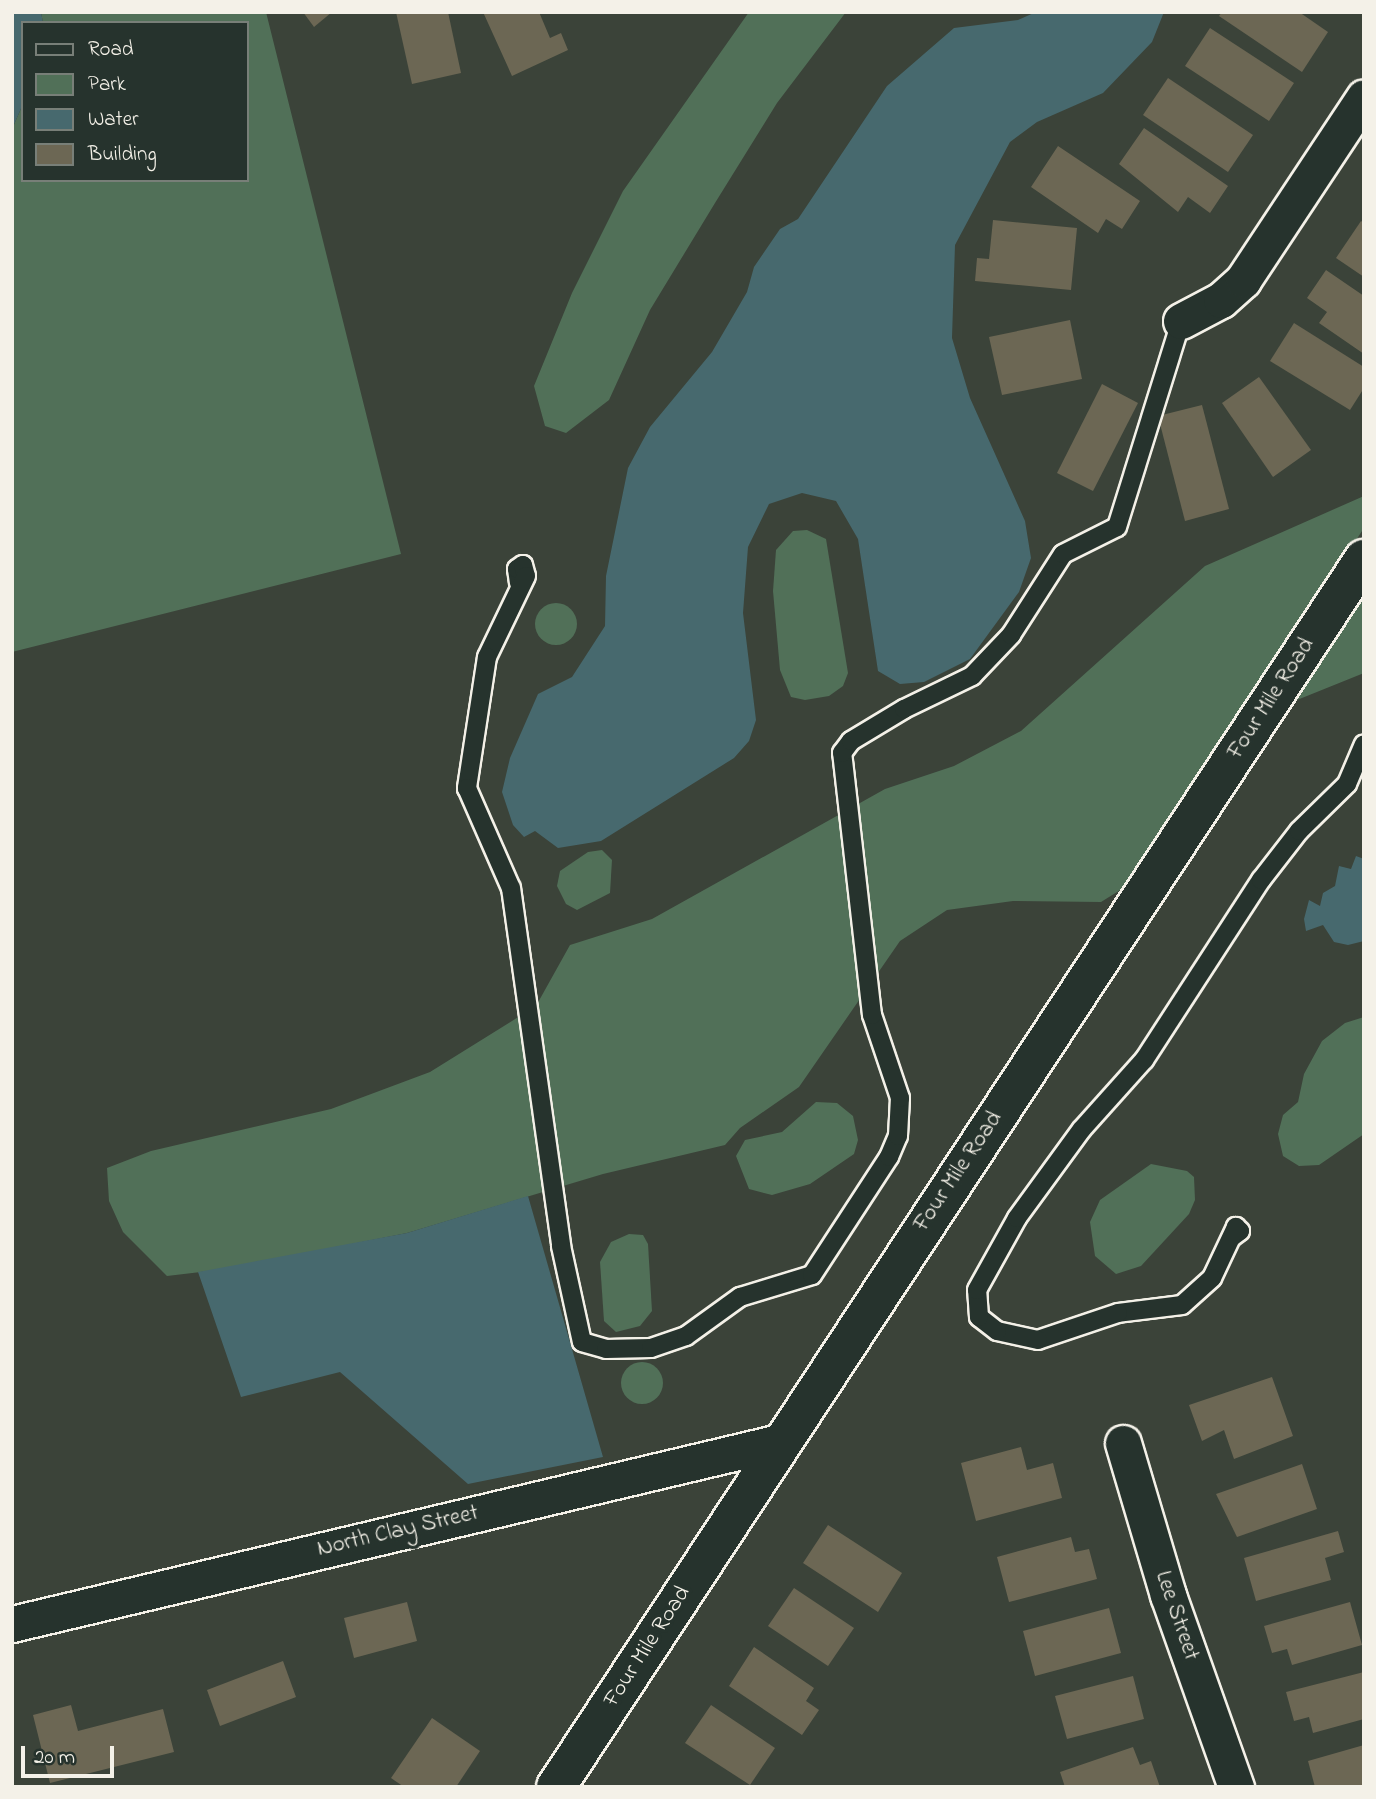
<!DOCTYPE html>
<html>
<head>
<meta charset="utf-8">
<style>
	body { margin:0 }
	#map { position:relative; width:1376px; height:1799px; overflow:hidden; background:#3b4339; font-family:"Indie Flower",sans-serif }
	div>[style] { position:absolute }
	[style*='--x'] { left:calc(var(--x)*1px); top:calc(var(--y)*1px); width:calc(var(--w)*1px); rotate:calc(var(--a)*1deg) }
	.green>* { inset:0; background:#517058 }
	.round { border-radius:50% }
	.water>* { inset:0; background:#47696e }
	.building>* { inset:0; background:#6c6754 }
	.roads { filter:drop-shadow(2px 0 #f4f1e8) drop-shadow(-2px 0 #f4f1e8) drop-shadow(0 2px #f4f1e8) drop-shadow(0 -2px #f4f1e8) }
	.service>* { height:18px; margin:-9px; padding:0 9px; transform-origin:9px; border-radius:9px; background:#26332d }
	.minor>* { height:35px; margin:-17.5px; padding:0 17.5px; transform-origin:17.5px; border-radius:17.5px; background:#26332d }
	.secondary>* { height:38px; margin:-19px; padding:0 19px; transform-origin:19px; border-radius:19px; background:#26332d }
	span { translate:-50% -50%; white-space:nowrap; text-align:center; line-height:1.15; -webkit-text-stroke:7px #26332d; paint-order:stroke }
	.street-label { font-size:23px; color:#f4f1e8 }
	.frame { position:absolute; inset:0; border:14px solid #f4f1e8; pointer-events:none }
	.legend { position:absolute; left:21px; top:21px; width:228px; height:161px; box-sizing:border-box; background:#26332d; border:2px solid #787f78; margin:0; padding:9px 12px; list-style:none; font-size:21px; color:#f4f1e8 }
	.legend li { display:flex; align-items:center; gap:14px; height:35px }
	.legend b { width:35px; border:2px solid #787f78 }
	.scale { position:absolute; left:21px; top:1746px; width:93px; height:32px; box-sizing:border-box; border:4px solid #f4f1e8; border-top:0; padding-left:9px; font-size:21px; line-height:24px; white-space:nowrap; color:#f4f1e8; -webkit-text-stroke:5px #26332d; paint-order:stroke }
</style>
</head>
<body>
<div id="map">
	<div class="green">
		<i style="clip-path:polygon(41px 12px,266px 12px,401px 554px,12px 652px,12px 129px,23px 104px,23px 180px,247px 180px,247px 23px,43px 23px)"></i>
		<i style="clip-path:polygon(749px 12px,846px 12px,777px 103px,715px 203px,650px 310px,609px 400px,566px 433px,545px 426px,534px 386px,572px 293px,623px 191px)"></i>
		<i style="clip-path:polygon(1364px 496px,1364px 528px,1130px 884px,1101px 902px,1013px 901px,947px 910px,900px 941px,799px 1087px,740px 1128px,725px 1145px,603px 1174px,407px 1233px,226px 1269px,167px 1276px,123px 1232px,109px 1201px,107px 1168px,151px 1151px,331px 1109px,430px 1072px,536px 1006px,570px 945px,652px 919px,885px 789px,954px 766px,1021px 731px,1205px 566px)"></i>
		<i style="clip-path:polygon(807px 530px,826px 539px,848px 673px,843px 686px,829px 696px,805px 700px,791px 697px,780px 670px,773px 591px,776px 550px,793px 531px)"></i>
		<i style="clip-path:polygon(1364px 590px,1364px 673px,1297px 700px,1244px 773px)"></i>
		<i class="round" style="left:535px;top:603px;width:42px;height:42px"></i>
		<i style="clip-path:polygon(602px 850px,612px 860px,610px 893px,577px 910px,566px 904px,557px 886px,560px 871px,588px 852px)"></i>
		<i style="clip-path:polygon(1364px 1017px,1364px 1134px,1319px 1165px,1299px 1166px,1283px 1156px,1278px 1134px,1283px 1115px,1298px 1102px,1304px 1074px,1322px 1041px,1345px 1023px)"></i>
		<i style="clip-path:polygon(816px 1102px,837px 1103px,853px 1116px,858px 1140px,854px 1154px,810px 1184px,772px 1195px,749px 1189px,736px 1156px,745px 1140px,782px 1132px)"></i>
		<i style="clip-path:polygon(1151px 1164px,1187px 1171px,1194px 1177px,1195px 1200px,1189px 1214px,1141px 1266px,1116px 1274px,1095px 1256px,1090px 1222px,1100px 1200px)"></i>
		<i style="clip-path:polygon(629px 1234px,643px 1235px,648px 1244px,652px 1311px,640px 1326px,616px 1332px,604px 1321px,600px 1262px,611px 1242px)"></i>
		<i class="round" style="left:621px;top:1362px;width:42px;height:42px"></i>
	</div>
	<div class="water">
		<i style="clip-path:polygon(12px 12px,41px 12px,43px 23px,23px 23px,23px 104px,12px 129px)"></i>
		<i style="clip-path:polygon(1036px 12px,1164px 12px,1152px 42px,1103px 93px,1037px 122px,1010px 142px,955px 245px,952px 338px,970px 398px,1025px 521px,1031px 558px,1019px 592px,970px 659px,924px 682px,900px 684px,878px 671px,858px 539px,836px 501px,802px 493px,769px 504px,748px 547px,743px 613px,756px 720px,749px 741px,734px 758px,601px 841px,558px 848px,535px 831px,524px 837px,513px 825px,502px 792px,510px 758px,538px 694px,572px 677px,605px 626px,606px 576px,628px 468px,650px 427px,712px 352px,747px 292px,754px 267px,780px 229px,798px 219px,887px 86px,954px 28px,1018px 20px)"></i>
		<i style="clip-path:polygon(1356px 856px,1364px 859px,1364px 941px,1348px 945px,1334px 942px,1323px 925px,1306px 931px,1304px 919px,1309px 900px,1320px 906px,1323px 893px,1335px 886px,1339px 866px,1351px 869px)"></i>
		<i style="clip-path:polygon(528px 1196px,603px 1457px,468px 1484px,340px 1372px,241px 1397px,198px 1272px,407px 1233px)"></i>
	</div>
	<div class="building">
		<i style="clip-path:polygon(303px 12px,332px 12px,314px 27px)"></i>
		<i style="clip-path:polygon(396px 12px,448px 12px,461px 73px,412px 84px)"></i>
		<i style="clip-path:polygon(483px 12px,539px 12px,550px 38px,561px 33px,568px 50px,512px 76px)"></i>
		<i style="clip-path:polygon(1222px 12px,1299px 12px,1328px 32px,1302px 72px,1219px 16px)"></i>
		<i style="clip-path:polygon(1210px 28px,1294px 83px,1269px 121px,1185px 66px)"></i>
		<i style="clip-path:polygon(1168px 78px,1253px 135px,1228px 172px,1143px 115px)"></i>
		<i style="clip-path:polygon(1144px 128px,1228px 186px,1210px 213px,1188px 197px,1178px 212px,1119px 164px)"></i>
		<i style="clip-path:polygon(1058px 146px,1140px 201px,1122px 229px,1106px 219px,1098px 233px,1031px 187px)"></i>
		<i style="clip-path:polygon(993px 220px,1077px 228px,1071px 290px,975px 281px,977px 258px,989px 259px)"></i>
		<i style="clip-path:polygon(1361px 221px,1364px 223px,1364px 277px,1336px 258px)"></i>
		<i style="clip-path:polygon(1326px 270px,1364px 296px,1364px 354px,1319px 323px,1327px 312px,1307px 298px)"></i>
		<i style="clip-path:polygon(1070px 320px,1082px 379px,1002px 395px,989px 337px)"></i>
		<i style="clip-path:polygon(1294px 323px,1364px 367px,1364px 388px,1350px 410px,1270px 361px)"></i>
		<i style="clip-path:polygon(1259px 377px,1311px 450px,1273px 477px,1222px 403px)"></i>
		<i style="clip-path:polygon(1102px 384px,1138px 403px,1093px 491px,1057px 473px)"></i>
		<i style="clip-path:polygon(1202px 405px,1229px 509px,1185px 521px,1158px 416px)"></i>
		<i style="clip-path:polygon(1272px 1377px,1293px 1436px,1234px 1459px,1224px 1430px,1202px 1441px,1189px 1405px)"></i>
		<i style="clip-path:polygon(1021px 1447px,1027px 1470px,1053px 1463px,1062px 1498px,976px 1521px,961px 1463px)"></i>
		<i style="clip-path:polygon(1302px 1464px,1317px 1509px,1237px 1537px,1216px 1494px)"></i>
		<i style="clip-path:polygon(828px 1525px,902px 1573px,878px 1612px,803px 1563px)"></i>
		<i style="clip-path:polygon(1338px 1531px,1344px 1552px,1325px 1558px,1331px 1580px,1256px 1601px,1244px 1558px)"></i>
		<i style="clip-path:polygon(1071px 1537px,1075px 1552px,1089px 1549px,1097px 1579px,1009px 1602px,997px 1557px)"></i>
		<i style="clip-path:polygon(794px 1588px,854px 1628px,828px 1666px,768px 1626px)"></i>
		<i style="clip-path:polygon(407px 1602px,417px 1641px,354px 1658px,344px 1618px)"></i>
		<i style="clip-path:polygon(1350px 1602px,1362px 1645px,1292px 1665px,1287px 1649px,1272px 1653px,1264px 1626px)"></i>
		<i style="clip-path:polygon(1109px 1608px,1121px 1653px,1035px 1676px,1023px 1631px)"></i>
		<i style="clip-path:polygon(754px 1647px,814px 1688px,806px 1701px,819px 1710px,802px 1735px,729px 1686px)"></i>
		<i style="clip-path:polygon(283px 1661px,296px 1697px,220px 1726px,207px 1690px)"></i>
		<i style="clip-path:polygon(1364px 1672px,1364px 1719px,1313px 1733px,1309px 1717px,1294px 1721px,1286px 1692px)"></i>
		<i style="clip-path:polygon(1133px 1676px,1144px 1719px,1067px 1739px,1055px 1696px)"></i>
		<i style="clip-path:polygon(71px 1705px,78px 1731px,163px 1709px,174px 1752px,50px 1783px,33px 1715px)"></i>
		<i style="clip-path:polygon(711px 1705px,775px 1748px,750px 1785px,685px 1743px)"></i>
		<i style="clip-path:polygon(432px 1718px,480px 1751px,456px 1787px,404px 1787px,391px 1778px)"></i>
		<i style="clip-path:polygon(1364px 1745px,1364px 1787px,1315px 1787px,1308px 1761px)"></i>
		<i style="clip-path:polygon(1133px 1747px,1140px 1765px,1151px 1761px,1160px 1787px,1065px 1787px,1060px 1772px)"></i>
	</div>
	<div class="roads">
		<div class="service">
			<i style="--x:519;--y:583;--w:14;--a:-98"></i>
			<i style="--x:517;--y:569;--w:7;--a:-34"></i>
			<i style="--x:523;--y:565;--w:11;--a:75"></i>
			<i style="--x:526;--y:576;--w:90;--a:115.7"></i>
			<i style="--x:487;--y:657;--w:133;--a:98.7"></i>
			<i style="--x:467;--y:788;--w:109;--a:66.3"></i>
			<i style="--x:511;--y:888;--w:361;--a:82"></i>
			<i style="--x:561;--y:1246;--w:98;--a:77.7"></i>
			<i style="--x:582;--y:1342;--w:25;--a:16"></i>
			<i style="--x:606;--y:1349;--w:45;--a:-1.3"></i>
			<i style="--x:651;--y:1348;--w:37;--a:-19"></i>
			<i style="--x:686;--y:1336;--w:67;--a:-35.8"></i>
			<i style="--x:740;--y:1297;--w:75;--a:-17"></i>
			<i style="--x:812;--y:1275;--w:141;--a:-56.9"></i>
			<i style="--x:889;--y:1157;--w:23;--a:-67"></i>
			<i style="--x:898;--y:1136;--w:38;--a:-87"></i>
			<i style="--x:900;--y:1098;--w:88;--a:-108.6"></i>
			<i style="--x:872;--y:1015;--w:264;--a:-96.5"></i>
			<i style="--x:842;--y:753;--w:15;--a:-53"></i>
			<i style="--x:851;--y:741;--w:62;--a:-31.1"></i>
			<i style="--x:904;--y:709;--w:76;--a:-25.9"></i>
			<i style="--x:972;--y:676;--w:57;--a:-46.4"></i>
			<i style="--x:1011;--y:635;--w:96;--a:-57.3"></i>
			<i style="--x:1063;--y:554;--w:60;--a:-26.6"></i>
			<i style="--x:1117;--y:527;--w:216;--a:-72.7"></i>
			<i style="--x:1232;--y:1237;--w:10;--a:-37"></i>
			<i style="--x:1240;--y:1231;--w:6;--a:-135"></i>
			<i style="--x:1236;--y:1227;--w:56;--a:115.2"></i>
			<i style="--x:1212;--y:1278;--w:40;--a:138"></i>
			<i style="--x:1182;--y:1305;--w:64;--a:172.9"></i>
			<i style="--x:1118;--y:1313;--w:84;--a:161.4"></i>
			<i style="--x:1038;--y:1340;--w:42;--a:-167.6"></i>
			<i style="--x:997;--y:1331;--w:23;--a:-142"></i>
			<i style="--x:979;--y:1317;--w:27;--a:-94"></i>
			<i style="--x:977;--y:1290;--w:82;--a:-60.9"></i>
			<i style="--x:1017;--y:1218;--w:110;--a:-53.9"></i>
			<i style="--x:1082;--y:1129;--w:93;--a:-48.1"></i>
			<i style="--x:1144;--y:1060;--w:215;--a:-57"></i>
			<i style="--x:1261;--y:880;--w:62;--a:-52.2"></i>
			<i style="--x:1299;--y:831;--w:67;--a:-44.4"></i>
			<i style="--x:1347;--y:784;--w:43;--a:-67"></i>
		</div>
		<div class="minor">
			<i style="--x:1181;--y:321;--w:45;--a:-27.7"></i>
			<i style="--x:1221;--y:300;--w:30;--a:-42"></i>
			<i style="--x:1243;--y:280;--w:219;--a:-56.5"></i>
			<i style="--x:1123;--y:1443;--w:159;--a:73.5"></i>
			<i style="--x:1168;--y:1595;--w:204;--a:70.5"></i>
			<i style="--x:12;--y:1624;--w:793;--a:-13.34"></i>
		</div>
		<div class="secondary">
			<i style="--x:556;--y:1787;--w:1470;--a:-56.66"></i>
		</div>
	</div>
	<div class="street-label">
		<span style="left:1272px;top:699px;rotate:-57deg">Four Mile Road</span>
		<span style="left:959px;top:1172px;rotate:-56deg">Four Mile Road</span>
		<span style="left:398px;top:1532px;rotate:-13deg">North Clay Street</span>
		<span style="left:1176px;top:1616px;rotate:71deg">Lee Street</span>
		<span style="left:648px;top:1647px;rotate:-57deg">Four Mile Road</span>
	</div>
	<div class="frame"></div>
	<ul class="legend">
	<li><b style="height:9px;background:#26332d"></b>Road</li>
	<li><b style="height:19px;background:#517058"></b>Park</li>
	<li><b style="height:19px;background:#47696e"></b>Water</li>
	<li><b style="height:19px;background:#6c6754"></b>Building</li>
	</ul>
	<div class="scale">20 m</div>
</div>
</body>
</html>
